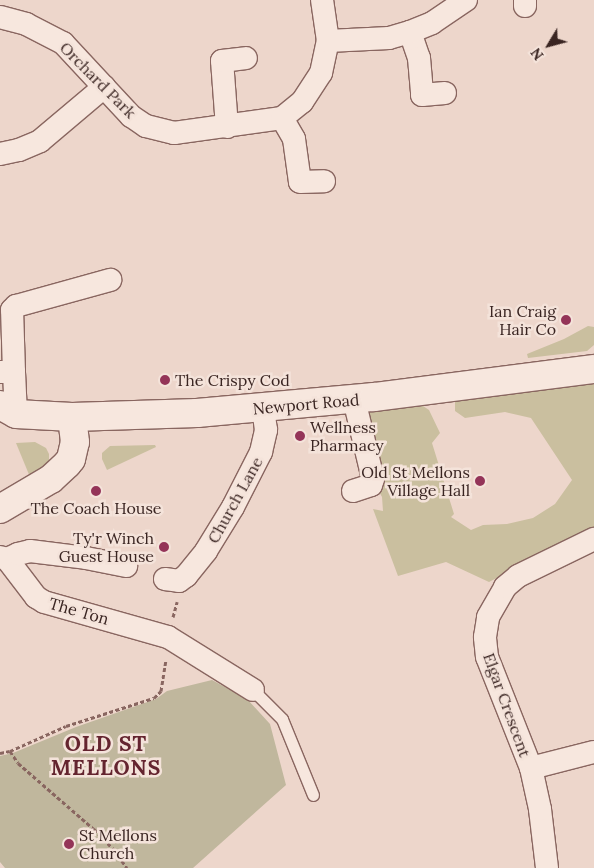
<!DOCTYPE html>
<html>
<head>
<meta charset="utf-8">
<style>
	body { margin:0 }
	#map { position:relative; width:594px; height:868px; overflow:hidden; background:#edd6cb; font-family:Lora,serif }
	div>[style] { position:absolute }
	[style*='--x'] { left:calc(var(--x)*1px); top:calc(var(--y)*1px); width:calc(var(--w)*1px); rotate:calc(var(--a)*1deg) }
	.green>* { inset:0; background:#cabf9f }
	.cemetery>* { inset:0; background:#c0b79d }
	.path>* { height:3px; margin-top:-1.5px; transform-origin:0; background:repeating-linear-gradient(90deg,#896660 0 4px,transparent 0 6.5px) }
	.roads { filter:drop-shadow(1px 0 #896660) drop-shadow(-1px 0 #896660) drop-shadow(0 1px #896660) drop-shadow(0 -1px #896660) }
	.lane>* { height:11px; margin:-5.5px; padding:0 5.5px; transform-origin:5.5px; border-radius:5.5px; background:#f7e7de }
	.street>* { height:22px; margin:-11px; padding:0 11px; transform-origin:11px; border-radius:11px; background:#f7e7de }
	.secondary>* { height:28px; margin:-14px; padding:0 14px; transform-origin:14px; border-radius:14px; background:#f7e7de }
	.dots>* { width:14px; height:14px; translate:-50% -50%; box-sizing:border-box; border:2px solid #f4e3da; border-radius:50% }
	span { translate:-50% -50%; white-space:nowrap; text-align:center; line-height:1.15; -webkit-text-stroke:5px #f4e3da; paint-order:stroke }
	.street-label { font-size:16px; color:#3a2522 }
	.poi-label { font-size:16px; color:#3a2522 }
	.right { translate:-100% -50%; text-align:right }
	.left { translate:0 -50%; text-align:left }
	.district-label { font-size:21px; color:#64242f; font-weight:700; letter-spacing:1px }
	.north { position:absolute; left:524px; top:20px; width:50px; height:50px; -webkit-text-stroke:4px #f4e3da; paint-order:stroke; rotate:233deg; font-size:14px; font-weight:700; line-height:20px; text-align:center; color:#3a2522 }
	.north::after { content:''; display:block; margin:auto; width:18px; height:22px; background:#3a2522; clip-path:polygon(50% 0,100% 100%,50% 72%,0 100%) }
</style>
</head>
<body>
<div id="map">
	<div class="green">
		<i style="clip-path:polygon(588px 326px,594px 327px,594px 345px,587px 351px,528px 358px,527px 354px,564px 339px)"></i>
		<i style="clip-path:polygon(594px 375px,594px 527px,489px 582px,446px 562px,398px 576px,373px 509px,383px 511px,382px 497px,375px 484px,366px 412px,423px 406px,429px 410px,440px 433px,432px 443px,454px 514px,451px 517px,471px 530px,483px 525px,507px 524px,533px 518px,555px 504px,572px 480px,531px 418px,505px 412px,465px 418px,455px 411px,455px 396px,529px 385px,538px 391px,551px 380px)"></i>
		<i style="clip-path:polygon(35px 442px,46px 448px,49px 454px,49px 460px,45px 466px,30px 477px,16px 443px)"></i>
		<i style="clip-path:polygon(155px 445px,156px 447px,107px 470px,102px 459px,102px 453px,110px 446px)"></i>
	</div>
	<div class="cemetery">
		<i style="clip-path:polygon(212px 680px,247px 699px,270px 724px,286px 785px,193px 868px,5px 868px,0 862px,0 756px,13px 753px,76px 727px,156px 699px,167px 691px)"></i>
	</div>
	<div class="path">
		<i style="--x:173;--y:617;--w:16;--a:-75"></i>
		<i style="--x:10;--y:751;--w:14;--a:56"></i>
		<i style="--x:18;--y:763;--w:101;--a:41"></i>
		<i style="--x:94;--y:829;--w:29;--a:46"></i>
		<i style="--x:114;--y:850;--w:22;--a:54"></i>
		<i style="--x:0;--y:753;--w:10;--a:-11"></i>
		<i style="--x:10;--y:751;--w:61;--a:-24.1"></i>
		<i style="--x:66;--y:726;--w:92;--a:-17.7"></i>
		<i style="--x:154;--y:698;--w:10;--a:-45"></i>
		<i style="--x:161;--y:691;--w:31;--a:-81"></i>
	</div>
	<div class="roads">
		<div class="lane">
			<i style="--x:253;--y:690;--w:41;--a:45"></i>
			<i style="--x:282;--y:719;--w:82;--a:67.8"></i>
		</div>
		<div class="street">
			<i style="--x:525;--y:0;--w:6;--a:90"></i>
			<i style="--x:0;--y:17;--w:27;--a:15"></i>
			<i style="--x:26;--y:24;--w:42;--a:27.2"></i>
			<i style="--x:63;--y:43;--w:100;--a:47"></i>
			<i style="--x:131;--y:116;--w:18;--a:34"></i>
			<i style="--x:146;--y:126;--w:29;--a:14"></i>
			<i style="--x:174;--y:133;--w:109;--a:-7.9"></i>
			<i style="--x:282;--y:118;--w:26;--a:-39"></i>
			<i style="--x:302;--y:102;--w:35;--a:-57"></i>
			<i style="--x:321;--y:73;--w:33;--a:-78"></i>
			<i style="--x:328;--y:41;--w:41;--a:-98.3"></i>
			<i style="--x:410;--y:32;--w:28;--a:71"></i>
			<i style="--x:419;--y:58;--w:37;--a:85"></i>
			<i style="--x:422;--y:95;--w:23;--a:-5"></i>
			<i style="--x:328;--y:41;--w:61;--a:-2.8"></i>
			<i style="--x:389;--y:38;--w:22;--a:-16"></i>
			<i style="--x:410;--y:32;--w:24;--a:-22"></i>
			<i style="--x:432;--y:23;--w:41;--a:-34.1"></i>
			<i style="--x:282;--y:118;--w:24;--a:60"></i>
			<i style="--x:294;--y:139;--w:43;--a:82.1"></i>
			<i style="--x:300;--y:182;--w:24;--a:-2"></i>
			<i style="--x:227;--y:127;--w:66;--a:-94.3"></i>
			<i style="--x:222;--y:61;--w:24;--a:-7"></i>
			<i style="--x:0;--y:154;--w:19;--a:-12"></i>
			<i style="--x:19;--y:150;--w:23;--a:-23"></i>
			<i style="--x:40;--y:141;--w:84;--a:-40.2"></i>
			<i style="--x:0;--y:372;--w:14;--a:0"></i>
			<i style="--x:14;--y:372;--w:42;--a:87.3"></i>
			<i style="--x:14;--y:372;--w:62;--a:-91.8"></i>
			<i style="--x:12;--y:310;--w:6;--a:-45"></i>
			<i style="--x:16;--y:306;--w:98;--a:-15.5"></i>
			<i style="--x:353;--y:491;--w:19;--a:-18"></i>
			<i style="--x:371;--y:485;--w:6;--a:-72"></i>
			<i style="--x:373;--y:479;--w:82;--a:-103.4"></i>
			<i style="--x:0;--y:557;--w:7;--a:16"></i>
			<i style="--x:7;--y:559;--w:48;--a:52.7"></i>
			<i style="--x:36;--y:597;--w:9;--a:32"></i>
			<i style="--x:44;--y:602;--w:129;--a:15.8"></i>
			<i style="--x:168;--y:637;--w:100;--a:31.9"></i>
			<i style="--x:7;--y:559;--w:12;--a:-24"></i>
			<i style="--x:18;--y:554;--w:12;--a:-14"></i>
			<i style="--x:30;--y:551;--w:56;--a:7.1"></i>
			<i style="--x:86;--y:558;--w:41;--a:11.3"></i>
			<i style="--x:165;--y:579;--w:14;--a:8"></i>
			<i style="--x:179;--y:581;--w:9;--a:-36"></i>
			<i style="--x:186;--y:576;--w:32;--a:-51"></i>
			<i style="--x:206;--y:551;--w:52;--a:-58.5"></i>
			<i style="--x:233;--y:507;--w:62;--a:-63"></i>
			<i style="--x:261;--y:452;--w:23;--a:-77"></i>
			<i style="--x:266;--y:430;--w:22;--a:-98"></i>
			<i style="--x:531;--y:768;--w:65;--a:-14.3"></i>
			<i style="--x:547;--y:868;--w:59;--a:-96.8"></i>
			<i style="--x:540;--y:809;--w:42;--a:-102.4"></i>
			<i style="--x:531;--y:768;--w:119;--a:-111.6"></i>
			<i style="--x:487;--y:657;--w:20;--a:-96"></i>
			<i style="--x:485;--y:637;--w:20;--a:-81"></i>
			<i style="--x:488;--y:617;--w:34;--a:-60"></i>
			<i style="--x:505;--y:587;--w:17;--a:-40"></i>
			<i style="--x:518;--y:576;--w:85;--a:-26"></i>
		</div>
		<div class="secondary">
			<i style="--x:0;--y:405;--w:18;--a:29"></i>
			<i style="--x:16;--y:414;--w:56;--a:3.1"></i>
			<i style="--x:72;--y:417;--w:125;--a:-1.8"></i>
			<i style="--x:197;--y:413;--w:178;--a:-5.2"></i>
			<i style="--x:374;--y:397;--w:222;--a:-7.3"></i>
			<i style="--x:0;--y:509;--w:59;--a:-30.5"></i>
			<i style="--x:51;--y:479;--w:22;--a:-43"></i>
			<i style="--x:67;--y:464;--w:6;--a:-51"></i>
			<i style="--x:71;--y:459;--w:17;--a:-77"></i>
			<i style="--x:75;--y:442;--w:25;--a:-97"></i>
		</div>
	</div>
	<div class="dots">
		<i style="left:566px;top:320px;background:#943458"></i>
		<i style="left:165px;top:380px;background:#943458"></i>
		<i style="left:300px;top:436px;background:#943458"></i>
		<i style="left:480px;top:481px;background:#943458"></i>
		<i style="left:96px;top:491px;background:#943458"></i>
		<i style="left:164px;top:547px;background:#943458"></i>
		<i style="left:69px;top:844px;background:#943458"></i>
	</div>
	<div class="street-label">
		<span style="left:98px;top:80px;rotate:45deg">Orchard Park</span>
		<span style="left:306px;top:404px;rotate:-5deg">Newport Road</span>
		<span style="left:235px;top:500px;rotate:-61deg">Church Lane</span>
		<span style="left:79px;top:611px;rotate:16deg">The Ton</span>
		<span style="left:507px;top:705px;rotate:70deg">Elgar Crescent</span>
	</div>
	<div class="poi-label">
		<span class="right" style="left:556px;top:320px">Ian Craig<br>Hair Co</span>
		<span class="left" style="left:175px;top:380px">The Crispy Cod</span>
		<span class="left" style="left:310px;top:436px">Wellness<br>Pharmacy</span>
		<span class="right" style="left:470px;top:481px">Old St Mellons<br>Village Hall</span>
		<span style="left:96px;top:508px">The Coach House</span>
		<span class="right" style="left:154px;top:547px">Ty'r Winch<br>Guest House</span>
		<span class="left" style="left:79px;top:844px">St Mellons<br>Church</span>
	</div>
	<div class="district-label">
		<span style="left:106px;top:756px">OLD ST<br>MELLONS</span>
	</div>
	<div class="north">N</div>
</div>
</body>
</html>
